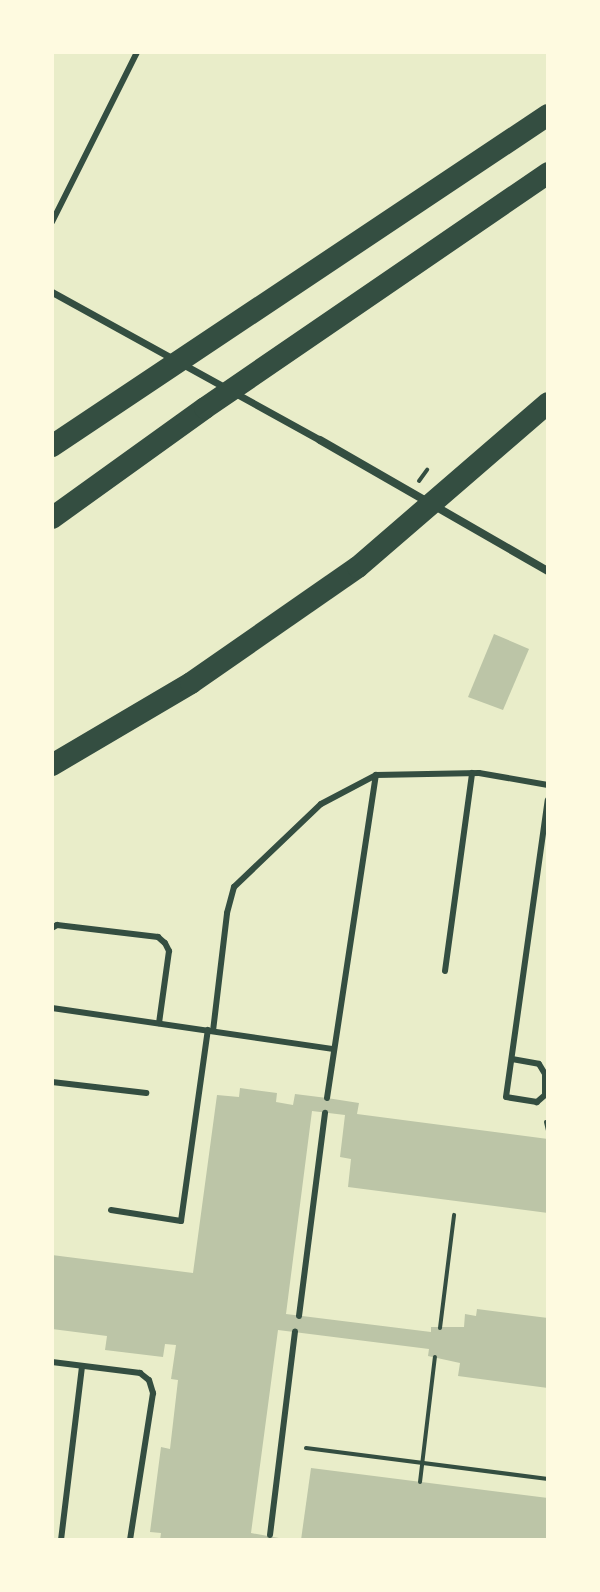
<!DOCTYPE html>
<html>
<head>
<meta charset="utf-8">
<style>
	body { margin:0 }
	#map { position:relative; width:600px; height:1592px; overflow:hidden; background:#e9edc9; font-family:"Work Sans",sans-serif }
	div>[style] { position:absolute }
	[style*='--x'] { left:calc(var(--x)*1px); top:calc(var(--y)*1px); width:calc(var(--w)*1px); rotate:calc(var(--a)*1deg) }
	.building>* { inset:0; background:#bcc5a7 }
	.path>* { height:4px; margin:-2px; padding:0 2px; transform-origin:2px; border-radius:2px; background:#344e41 }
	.service>* { height:6px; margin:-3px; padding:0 3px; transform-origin:3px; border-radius:3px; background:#344e41 }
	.pedestrian>* { height:7px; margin:-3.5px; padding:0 3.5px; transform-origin:3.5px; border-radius:3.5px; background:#344e41 }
	.minor>* { height:8px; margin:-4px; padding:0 4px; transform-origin:4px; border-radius:4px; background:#344e41 }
	.motorway>* { height:22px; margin:-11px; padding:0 11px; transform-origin:11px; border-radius:11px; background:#344e41 }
	span { translate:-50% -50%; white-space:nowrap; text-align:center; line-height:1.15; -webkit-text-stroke:6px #fefae0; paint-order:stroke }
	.frame { position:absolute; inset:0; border:54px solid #fefae0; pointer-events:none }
</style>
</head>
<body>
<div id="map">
	<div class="building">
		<i style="clip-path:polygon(494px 634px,529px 649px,503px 710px,468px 697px)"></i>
		<i style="clip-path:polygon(240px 1088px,277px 1093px,276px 1102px,293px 1105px,295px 1094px,327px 1098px,359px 1103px,357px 1114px,548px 1139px,548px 1213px,348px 1187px,351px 1159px,340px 1157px,345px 1115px,312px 1111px,286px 1314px,431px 1332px,431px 1327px,464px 1327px,465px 1314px,476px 1316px,477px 1309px,548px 1318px,548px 1388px,458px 1376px,460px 1363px,428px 1356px,429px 1349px,278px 1330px,251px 1533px,290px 1540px,160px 1540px,161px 1533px,150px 1532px,161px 1447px,170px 1449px,178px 1380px,171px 1379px,176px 1345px,165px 1344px,163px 1357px,105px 1350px,107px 1336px,52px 1329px,52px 1255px,193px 1273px,217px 1095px,239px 1097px)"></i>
		<i style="clip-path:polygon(311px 1468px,548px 1498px,548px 1540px,301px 1540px)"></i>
	</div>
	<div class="path">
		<i style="--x:419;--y:481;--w:14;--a:-54"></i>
		<i style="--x:546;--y:1122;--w:9;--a:77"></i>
		<i style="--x:440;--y:1328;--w:114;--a:-82.9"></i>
		<i style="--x:306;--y:1448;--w:244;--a:7.3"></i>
		<i style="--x:420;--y:1482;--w:126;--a:-83.2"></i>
	</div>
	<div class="service">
		<i style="--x:52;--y:222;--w:190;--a:-63.4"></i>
		<i style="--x:52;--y:928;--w:6;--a:-31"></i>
		<i style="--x:57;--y:925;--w:102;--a:6.8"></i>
		<i style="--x:158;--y:937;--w:9;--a:41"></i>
		<i style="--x:165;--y:943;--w:9;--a:63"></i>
		<i style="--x:169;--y:951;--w:73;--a:97.9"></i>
		<i style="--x:445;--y:971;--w:200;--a:-82.2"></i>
		<i style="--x:52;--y:1008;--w:283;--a:8.3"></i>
		<i style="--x:213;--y:1031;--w:119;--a:-83.2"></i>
		<i style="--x:227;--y:913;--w:27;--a:-75"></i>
		<i style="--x:234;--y:887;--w:120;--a:-43.7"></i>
		<i style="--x:321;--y:804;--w:62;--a:-27.8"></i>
		<i style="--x:376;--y:775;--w:103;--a:-1.1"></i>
		<i style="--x:479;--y:773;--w:70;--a:9.9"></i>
		<i style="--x:512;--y:1059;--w:27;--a:10"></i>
		<i style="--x:539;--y:1064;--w:12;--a:59"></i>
		<i style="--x:545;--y:1074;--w:21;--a:90"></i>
		<i style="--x:545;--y:1095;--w:11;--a:139"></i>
		<i style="--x:537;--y:1102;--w:31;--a:-171"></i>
		<i style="--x:506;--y:1097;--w:300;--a:-82"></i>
		<i style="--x:52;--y:1082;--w:95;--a:6.7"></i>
		<i style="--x:327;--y:1098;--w:327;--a:-81.4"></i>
		<i style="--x:111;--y:1210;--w:71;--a:8.9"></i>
		<i style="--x:181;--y:1221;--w:193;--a:-82"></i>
		<i style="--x:299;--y:1316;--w:205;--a:-82.7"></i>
		<i style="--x:52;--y:1362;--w:89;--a:7.1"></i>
		<i style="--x:140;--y:1373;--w:11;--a:38"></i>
		<i style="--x:149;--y:1380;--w:14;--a:73"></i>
		<i style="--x:153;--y:1393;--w:149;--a:98.9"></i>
		<i style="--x:270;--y:1535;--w:205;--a:-83"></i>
		<i style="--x:61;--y:1540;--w:175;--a:-83.1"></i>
	</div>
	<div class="pedestrian">
		<i style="--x:52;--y:292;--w:306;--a:28.9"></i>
	</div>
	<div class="minor">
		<i style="--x:320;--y:440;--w:263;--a:29.9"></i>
	</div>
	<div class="motorway">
		<i style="--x:52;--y:446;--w:596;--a:-33.72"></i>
		<i style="--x:52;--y:518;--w:188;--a:-35.7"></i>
		<i style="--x:205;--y:408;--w:416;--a:-34.4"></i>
		<i style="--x:52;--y:765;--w:161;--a:-30.5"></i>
		<i style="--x:191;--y:683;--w:203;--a:-34.8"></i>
		<i style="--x:358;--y:567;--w:251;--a:-40.8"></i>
	</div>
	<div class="frame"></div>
</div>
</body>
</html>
